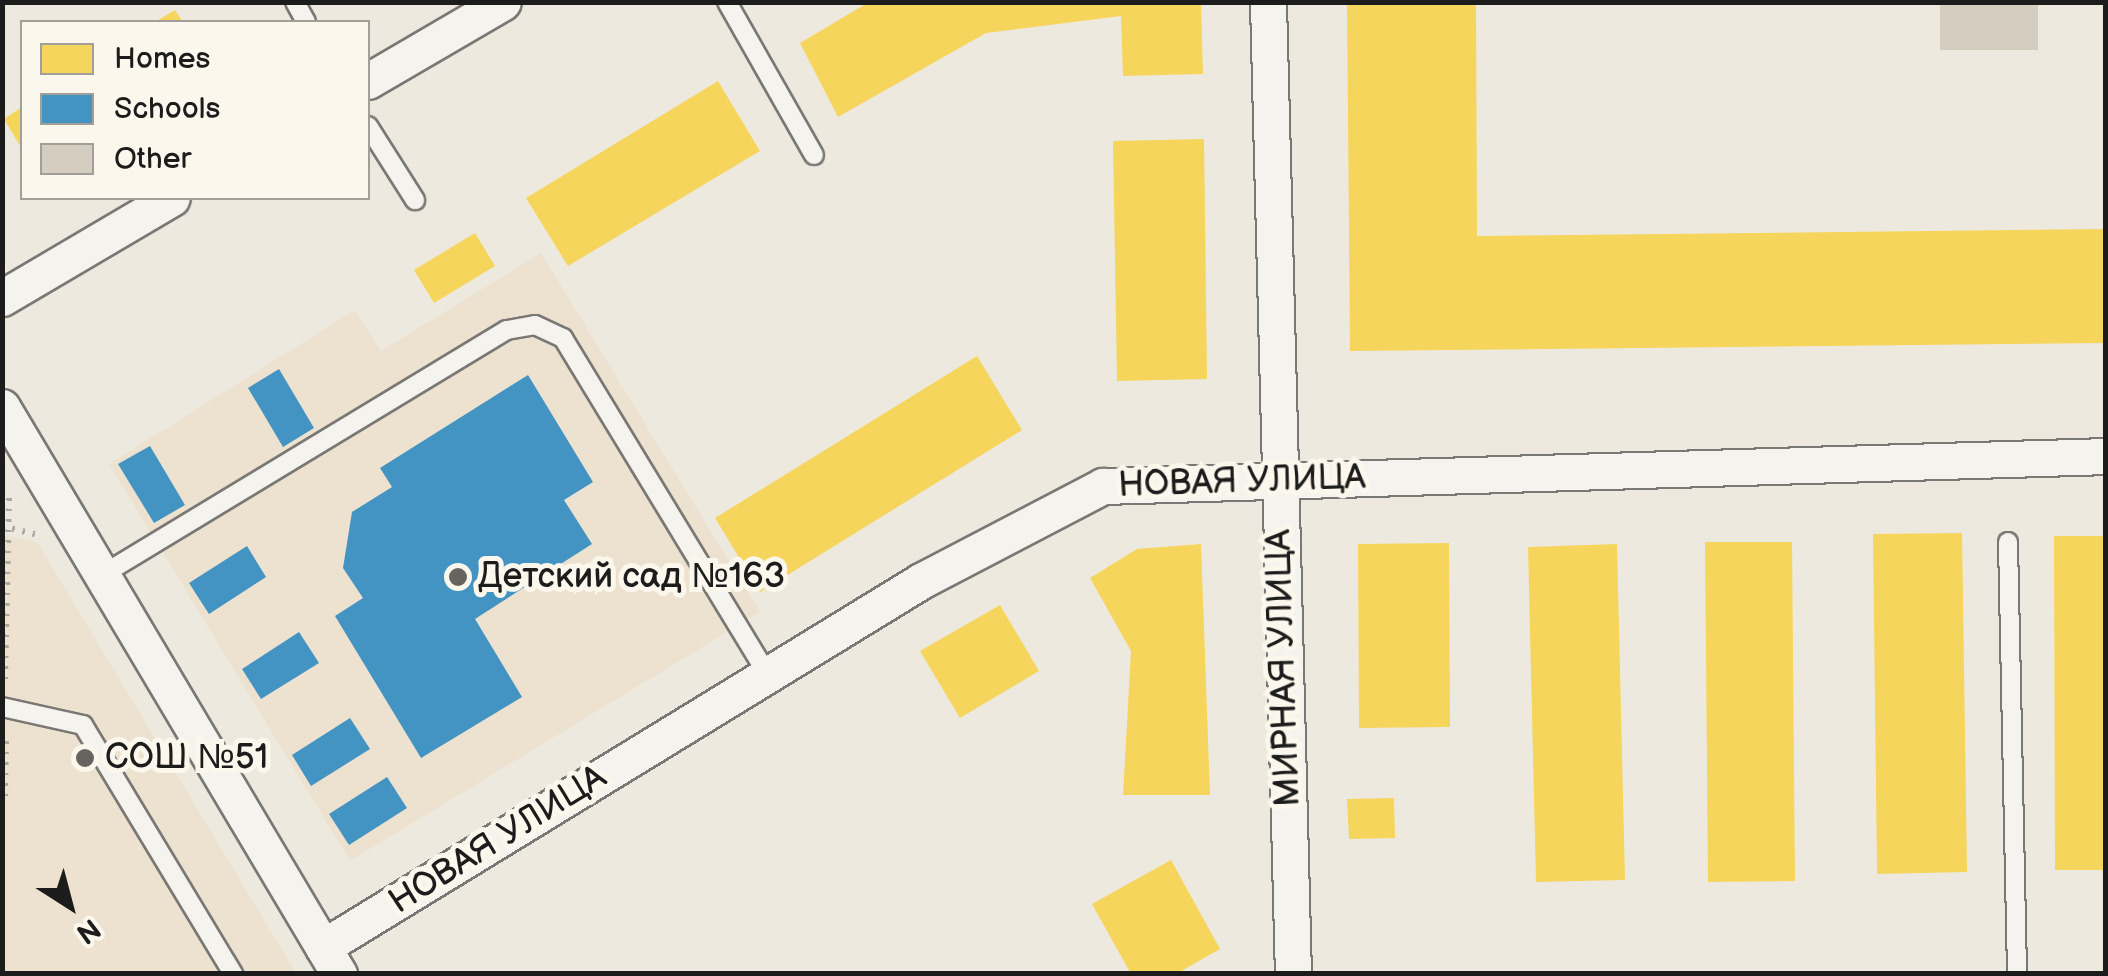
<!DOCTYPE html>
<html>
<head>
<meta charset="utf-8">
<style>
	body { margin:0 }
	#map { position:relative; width:2108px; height:976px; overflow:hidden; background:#eee9df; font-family:"Balsamiq Sans",sans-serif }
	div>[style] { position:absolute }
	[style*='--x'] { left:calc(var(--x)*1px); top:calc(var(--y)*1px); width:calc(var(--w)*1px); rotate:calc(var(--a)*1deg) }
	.built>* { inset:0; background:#ede2cf }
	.homes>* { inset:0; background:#f6d55c }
	.schools>* { inset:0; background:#4393c3 }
	.building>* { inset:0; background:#d5cdc0 }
	.path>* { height:6px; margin-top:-3px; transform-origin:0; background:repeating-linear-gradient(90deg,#aba9a6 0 2.5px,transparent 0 10.5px) }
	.roads { filter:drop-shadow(2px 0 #7a7874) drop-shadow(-2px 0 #7a7874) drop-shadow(0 2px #7a7874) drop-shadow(0 -2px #7a7874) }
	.service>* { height:18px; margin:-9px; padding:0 9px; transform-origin:9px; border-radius:9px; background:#f5f3ee }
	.minor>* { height:35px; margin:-17.5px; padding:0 17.5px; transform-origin:17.5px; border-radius:17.5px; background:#f5f3ee }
	.dots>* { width:28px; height:28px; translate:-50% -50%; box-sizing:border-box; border:5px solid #fbf7ec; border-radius:50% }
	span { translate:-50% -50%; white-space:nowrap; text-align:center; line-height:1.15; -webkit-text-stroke:10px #fbf7ec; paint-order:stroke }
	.street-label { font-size:35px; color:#1c1c1c }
	.poi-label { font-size:35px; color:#1c1c1c }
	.left { translate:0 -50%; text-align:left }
	.frame { position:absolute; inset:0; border:5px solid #1c1c1c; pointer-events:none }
	.legend { position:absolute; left:20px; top:20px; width:350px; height:180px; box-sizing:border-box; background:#fbf7ec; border:2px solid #a29f99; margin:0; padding:12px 18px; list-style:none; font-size:30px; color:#1c1c1c }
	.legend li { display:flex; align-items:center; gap:20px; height:50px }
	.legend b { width:50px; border:2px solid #a29f99 }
	.north { position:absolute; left:20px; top:856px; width:100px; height:100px; -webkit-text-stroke:8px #fbf7ec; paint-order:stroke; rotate:144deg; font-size:28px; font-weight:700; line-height:40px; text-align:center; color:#1c1c1c }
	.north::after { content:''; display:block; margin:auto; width:35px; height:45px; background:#1c1c1c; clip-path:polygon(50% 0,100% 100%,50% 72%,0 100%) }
</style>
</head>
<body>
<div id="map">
	<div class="built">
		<i style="clip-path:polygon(541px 253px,760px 612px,350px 861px,109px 464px,355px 310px,381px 351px)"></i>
		<i style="clip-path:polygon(3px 535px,37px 542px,296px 973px,3px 974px)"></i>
	</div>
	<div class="homes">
		<i style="clip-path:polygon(869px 2px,1201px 2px,1203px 74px,1123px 76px,1121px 16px,986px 33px,838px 117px,800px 43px)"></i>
		<i style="clip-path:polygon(1347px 2px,1476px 2px,1477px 236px,2106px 229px,2106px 343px,1350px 351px)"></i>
		<i style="clip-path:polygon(175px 10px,183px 22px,155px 22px)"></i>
		<i style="clip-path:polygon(718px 81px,760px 151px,568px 266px,526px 198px)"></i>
		<i style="clip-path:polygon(22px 107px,22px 149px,4px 119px)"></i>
		<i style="clip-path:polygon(1204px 139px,1207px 379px,1117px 381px,1113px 141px)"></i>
		<i style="clip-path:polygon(475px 233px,495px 266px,434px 303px,414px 270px)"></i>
		<i style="clip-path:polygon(977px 356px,1022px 430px,760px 592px,715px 518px)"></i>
		<i style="clip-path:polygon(1962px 533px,1967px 872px,1877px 874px,1873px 534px)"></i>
		<i style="clip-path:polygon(2054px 536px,2106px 536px,2106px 870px,2055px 870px)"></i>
		<i style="clip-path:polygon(1705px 542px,1792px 542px,1795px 881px,1708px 882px)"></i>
		<i style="clip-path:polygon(1449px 543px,1450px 727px,1359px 728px,1358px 544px)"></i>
		<i style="clip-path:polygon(1201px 544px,1210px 795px,1123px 795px,1131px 651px,1090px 578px,1137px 549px)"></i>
		<i style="clip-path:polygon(1617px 544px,1625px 880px,1536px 882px,1528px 547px)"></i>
		<i style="clip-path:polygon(1000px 605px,1039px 671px,960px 718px,920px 651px)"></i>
		<i style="clip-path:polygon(1394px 798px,1395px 838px,1349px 839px,1347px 799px)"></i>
		<i style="clip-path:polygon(1171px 860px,1220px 949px,1176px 974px,1131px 974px,1092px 904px)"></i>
	</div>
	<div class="schools">
		<i style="clip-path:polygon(279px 369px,314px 428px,283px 447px,248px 388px)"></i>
		<i style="clip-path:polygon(528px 375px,593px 482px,564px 500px,592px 544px,475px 619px,522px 697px,421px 758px,335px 616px,363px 598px,343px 568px,352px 512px,392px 487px,380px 468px)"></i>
		<i style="clip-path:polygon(150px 446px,185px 505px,154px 523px,118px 464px)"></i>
		<i style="clip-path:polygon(247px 546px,266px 577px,209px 614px,189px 583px)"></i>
		<i style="clip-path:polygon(299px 632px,319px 663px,261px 699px,242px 669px)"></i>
		<i style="clip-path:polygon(350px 718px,370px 749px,311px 786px,292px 755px)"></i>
		<i style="clip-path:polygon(387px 777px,407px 808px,349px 845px,329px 814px)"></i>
	</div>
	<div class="building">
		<i style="clip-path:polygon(1940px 2px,2038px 2px,2038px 50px,1940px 50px)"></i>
	</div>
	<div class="path">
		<i style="--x:2;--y:526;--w:34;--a:14"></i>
		<i style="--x:5;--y:679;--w:182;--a:-88.7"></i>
		<i style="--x:5;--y:796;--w:59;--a:-89"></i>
	</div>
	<div class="roads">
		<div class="service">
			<i style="--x:295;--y:2;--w:23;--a:61"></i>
			<i style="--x:727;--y:2;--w:176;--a:60.4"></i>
			<i style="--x:368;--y:126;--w:88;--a:57.6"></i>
			<i style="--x:2008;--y:542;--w:432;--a:88.8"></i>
			<i style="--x:102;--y:575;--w:473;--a:-31.2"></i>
			<i style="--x:507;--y:330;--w:28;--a:-10"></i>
			<i style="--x:535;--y:325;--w:31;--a:25"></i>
			<i style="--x:563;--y:338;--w:394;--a:58.7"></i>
			<i style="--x:2;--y:707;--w:83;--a:12.5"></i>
			<i style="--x:83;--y:725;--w:291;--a:58.9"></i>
		</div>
		<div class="minor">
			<i style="--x:1268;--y:2;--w:972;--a:88.53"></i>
			<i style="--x:368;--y:81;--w:156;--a:-30.3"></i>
			<i style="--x:2;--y:298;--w:197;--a:-30.5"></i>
			<i style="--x:2;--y:407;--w:660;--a:59.27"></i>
			<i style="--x:323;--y:947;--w:701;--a:-31.47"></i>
			<i style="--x:921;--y:581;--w:205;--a:-27.6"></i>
			<i style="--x:1103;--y:486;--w:1003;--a:-1.71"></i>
		</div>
	</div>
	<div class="dots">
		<i style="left:458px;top:577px;background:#666460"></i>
		<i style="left:85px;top:758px;background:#666460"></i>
	</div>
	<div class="street-label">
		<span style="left:1242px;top:482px;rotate:-2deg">НОВАЯ УЛИЦА</span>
		<span style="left:1284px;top:668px;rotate:-92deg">МИРНАЯ УЛИЦА</span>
		<span style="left:498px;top:840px;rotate:-32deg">НОВАЯ УЛИЦА</span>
	</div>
	<div class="poi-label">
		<span class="left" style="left:478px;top:577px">Детский сад №163</span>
		<span class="left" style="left:105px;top:758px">СОШ №51</span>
	</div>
	<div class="frame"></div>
	<ul class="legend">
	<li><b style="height:28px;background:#f6d55c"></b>Homes</li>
	<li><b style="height:28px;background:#4393c3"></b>Schools</li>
	<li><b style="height:28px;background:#d5cdc0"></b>Other</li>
	</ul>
	<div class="north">N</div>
</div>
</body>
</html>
